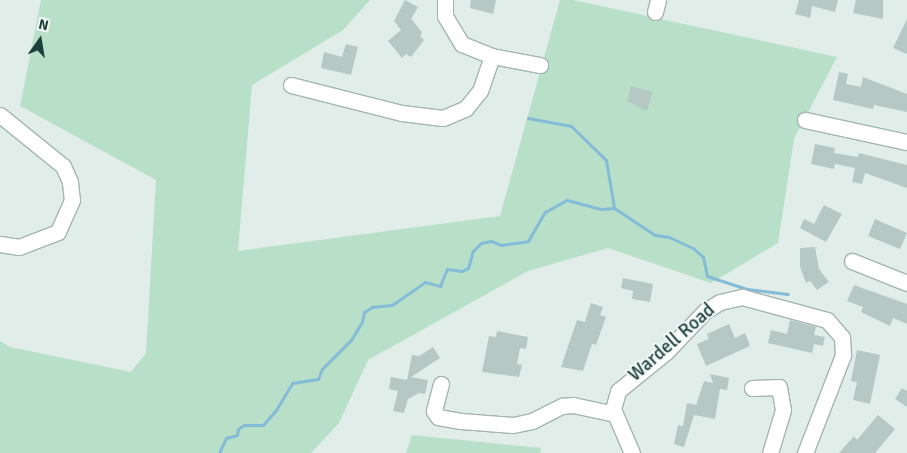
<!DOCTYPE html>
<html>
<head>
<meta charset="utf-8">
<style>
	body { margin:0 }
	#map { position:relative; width:907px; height:453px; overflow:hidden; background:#e1ede9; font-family:Signika,sans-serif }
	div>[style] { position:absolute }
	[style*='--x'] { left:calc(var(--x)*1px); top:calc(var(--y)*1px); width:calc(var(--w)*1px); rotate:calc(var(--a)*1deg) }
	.green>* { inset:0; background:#b8e0c9 }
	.stream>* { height:3px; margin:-1.5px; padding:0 1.5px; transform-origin:1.5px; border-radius:1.5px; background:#84bbd7 }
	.building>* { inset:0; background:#b6c8c3 }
	.roads { filter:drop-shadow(1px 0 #a3b5b2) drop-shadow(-1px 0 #a3b5b2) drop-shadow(0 1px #a3b5b2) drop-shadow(0 -1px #a3b5b2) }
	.minor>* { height:15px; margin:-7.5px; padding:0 7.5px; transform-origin:7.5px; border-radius:7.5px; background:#fff }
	span { translate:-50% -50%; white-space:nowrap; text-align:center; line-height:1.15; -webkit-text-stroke:4px #f1f9f6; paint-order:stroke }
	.street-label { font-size:19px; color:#1f3f3c }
	.north { position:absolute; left:15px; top:15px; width:50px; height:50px; -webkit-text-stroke:4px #f1f9f6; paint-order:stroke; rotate:13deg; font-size:14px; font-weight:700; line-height:20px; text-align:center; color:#1f3f3c }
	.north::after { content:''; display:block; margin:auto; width:18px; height:22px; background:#1f3f3c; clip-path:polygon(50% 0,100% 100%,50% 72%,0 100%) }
</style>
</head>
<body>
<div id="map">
	<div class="green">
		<i style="clip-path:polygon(41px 0,370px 0,343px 30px,252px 85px,238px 251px,500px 216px,560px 0,573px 0,837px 57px,794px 139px,778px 243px,711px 283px,608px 248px,528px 271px,368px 360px,339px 423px,311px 453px,0 453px,0 341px,10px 347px,131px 372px,146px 353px,156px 180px,20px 106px)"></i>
		<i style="clip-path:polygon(412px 435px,541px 448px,540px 453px,406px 453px)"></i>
	</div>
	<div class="stream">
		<i style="--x:528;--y:118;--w:44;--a:10.5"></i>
		<i style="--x:571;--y:126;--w:49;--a:44.2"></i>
		<i style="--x:606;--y:160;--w:49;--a:80.5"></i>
		<i style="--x:219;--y:453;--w:17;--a:-65"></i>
		<i style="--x:226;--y:438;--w:11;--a:-15"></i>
		<i style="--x:237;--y:435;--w:6;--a:-81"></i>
		<i style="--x:238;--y:429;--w:7;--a:-34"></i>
		<i style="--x:244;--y:425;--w:19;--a:0"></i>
		<i style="--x:263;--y:425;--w:20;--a:-49"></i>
		<i style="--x:276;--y:410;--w:31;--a:-59"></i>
		<i style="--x:292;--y:383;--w:26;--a:-9"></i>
		<i style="--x:318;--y:379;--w:11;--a:-68"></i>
		<i style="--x:322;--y:369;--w:41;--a:-45"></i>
		<i style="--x:351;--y:340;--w:21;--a:-59"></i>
		<i style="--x:362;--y:322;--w:10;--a:-79"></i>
		<i style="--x:364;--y:312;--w:9;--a:-32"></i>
		<i style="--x:372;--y:307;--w:20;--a:-6"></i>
		<i style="--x:392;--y:305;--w:40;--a:-34.9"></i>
		<i style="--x:425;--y:282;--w:16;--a:15"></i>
		<i style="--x:440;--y:286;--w:18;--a:-68"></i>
		<i style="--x:447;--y:269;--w:15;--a:8"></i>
		<i style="--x:462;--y:271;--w:7;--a:-27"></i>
		<i style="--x:468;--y:268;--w:18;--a:-74"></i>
		<i style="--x:473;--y:251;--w:11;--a:-45"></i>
		<i style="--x:481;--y:243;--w:10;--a:-11"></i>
		<i style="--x:491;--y:241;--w:11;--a:22"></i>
		<i style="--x:501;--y:245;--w:27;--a:-8"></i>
		<i style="--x:528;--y:241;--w:34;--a:-60"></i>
		<i style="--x:545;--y:212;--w:25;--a:-29"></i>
		<i style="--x:567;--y:200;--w:35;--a:15"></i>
		<i style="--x:601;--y:209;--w:13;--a:-4"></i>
		<i style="--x:614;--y:208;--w:49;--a:33.4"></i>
		<i style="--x:655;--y:235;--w:14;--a:8"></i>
		<i style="--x:669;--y:237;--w:26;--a:25"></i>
		<i style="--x:693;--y:248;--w:13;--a:42"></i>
		<i style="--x:703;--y:257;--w:19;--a:78"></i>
		<i style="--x:707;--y:276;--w:42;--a:18"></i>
		<i style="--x:747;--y:289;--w:41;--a:7"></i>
	</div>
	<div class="building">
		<i style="clip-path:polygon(405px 0,418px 7px,411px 19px,422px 32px,420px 36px,424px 40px,411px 57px,406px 54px,402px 58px,388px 41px,401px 30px,394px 21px)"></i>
		<i style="clip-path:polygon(471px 0,496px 0,493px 14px,470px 8px)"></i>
		<i style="clip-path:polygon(799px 0,838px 0,835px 12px,812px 6px,810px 18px,795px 14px)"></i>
		<i style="clip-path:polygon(856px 0,883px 0,883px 19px,853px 13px)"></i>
		<i style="clip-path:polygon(907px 19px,907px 54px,893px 48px)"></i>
		<i style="clip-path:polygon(346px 44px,358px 47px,351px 75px,321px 68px,324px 52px,342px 57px)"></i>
		<i style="clip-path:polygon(839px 72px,848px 74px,846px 84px,861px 87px,863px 77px,907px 94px,907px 112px,874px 105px,873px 109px,833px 100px)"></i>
		<i style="clip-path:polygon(631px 86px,653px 92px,647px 111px,627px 101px)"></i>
		<i style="clip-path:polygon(815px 144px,835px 148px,834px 153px,858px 157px,859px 153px,907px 165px,907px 188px,865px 173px,862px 184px,852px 182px,855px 168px,835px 164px,834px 169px,811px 164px)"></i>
		<i style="clip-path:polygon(824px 205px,842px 214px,826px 242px,800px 228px,804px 219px,814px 224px)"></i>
		<i style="clip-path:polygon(875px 219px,907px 233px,900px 249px,868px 236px)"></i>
		<i style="clip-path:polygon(815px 247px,819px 269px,829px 282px,817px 290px,810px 281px,806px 283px,800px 267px,800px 248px)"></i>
		<i style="clip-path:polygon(623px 278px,653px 284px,650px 302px,632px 299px,633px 291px,621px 288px)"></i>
		<i style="clip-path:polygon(854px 285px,907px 304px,907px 324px,893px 318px,890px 326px,861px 312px,863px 307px,847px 301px)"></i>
		<i style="clip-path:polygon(591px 303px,603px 307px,600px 315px,606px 317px,596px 345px,592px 344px,583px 371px,561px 367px,577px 320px,585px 322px)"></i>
		<i style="clip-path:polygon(790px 320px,816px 327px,814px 335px,825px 337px,823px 346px,814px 344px,812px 353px,768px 343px,771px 330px,787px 334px)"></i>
		<i style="clip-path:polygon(729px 324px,735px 338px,745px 333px,750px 346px,706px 366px,697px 344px,709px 339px,707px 334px)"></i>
		<i style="clip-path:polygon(497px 331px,528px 337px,526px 349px,520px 348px,517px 364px,522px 365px,519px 377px,482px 372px,489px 336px,496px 337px)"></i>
		<i style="clip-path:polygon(433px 347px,440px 358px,411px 377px,428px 380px,425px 394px,419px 393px,408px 399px,404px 413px,393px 411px,398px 391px,389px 389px,391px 377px,407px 380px,412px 355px,419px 356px)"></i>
		<i style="clip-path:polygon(857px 350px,880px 355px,870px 404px,853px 400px,857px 382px,851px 381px)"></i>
		<i style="clip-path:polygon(710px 374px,729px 378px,727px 390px,720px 389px,715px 419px,694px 415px,684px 447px,674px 444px,678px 425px,683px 426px,687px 403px,696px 405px,704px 381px,713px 383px)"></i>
		<i style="clip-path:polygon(902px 388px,907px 391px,907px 407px,895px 399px)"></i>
		<i style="clip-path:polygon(878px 415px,895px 429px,875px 453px,839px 453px,854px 436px,857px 440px)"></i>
	</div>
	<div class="roads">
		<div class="minor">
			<i style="--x:445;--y:0;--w:16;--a:90"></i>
			<i style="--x:445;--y:16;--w:33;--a:59"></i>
			<i style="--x:462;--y:44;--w:32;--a:22"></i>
			<i style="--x:492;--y:56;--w:49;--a:10.6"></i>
			<i style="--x:655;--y:12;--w:12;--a:-76"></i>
			<i style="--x:291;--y:85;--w:114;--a:14.2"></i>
			<i style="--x:402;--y:113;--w:41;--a:7"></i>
			<i style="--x:443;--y:118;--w:25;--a:-23"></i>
			<i style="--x:466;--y:108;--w:22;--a:-51"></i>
			<i style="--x:480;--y:91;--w:37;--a:-71"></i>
			<i style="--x:0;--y:115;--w:81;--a:39"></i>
			<i style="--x:63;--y:166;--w:17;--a:66"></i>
			<i style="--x:70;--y:182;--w:18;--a:84"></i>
			<i style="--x:72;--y:200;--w:35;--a:114"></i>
			<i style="--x:58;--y:232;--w:42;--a:159"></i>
			<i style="--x:19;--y:247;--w:19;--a:-171"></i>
			<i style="--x:805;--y:120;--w:104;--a:12.2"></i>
			<i style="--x:852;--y:261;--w:59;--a:21.8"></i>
			<i style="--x:441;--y:384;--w:28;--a:105"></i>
			<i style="--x:434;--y:411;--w:7;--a:56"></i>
			<i style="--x:438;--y:417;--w:23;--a:10"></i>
			<i style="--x:461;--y:421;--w:52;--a:4.4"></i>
			<i style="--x:513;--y:425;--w:19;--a:-12"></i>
			<i style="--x:532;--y:421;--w:34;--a:-27"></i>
			<i style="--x:562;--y:406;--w:11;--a:-5"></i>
			<i style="--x:573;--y:405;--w:43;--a:12.1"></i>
			<i style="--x:752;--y:388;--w:27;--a:-2"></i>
			<i style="--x:779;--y:387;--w:23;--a:80"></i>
			<i style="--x:783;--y:410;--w:45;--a:106.8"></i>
			<i style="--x:632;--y:453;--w:48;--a:-113.4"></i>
			<i style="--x:613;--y:409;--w:19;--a:-74"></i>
			<i style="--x:618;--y:391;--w:62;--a:-39.1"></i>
			<i style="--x:666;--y:352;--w:57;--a:-46.4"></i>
			<i style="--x:705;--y:311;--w:17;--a:-31"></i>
			<i style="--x:720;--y:302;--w:23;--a:-13"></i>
			<i style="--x:742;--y:297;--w:88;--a:15.1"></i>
			<i style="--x:827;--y:320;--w:23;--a:49"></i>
			<i style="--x:842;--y:337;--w:18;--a:87"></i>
			<i style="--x:843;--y:355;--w:105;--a:111.2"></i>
		</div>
	</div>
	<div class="street-label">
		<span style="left:672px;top:343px;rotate:-41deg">Wardell Road</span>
	</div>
	<div class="north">N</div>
</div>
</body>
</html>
